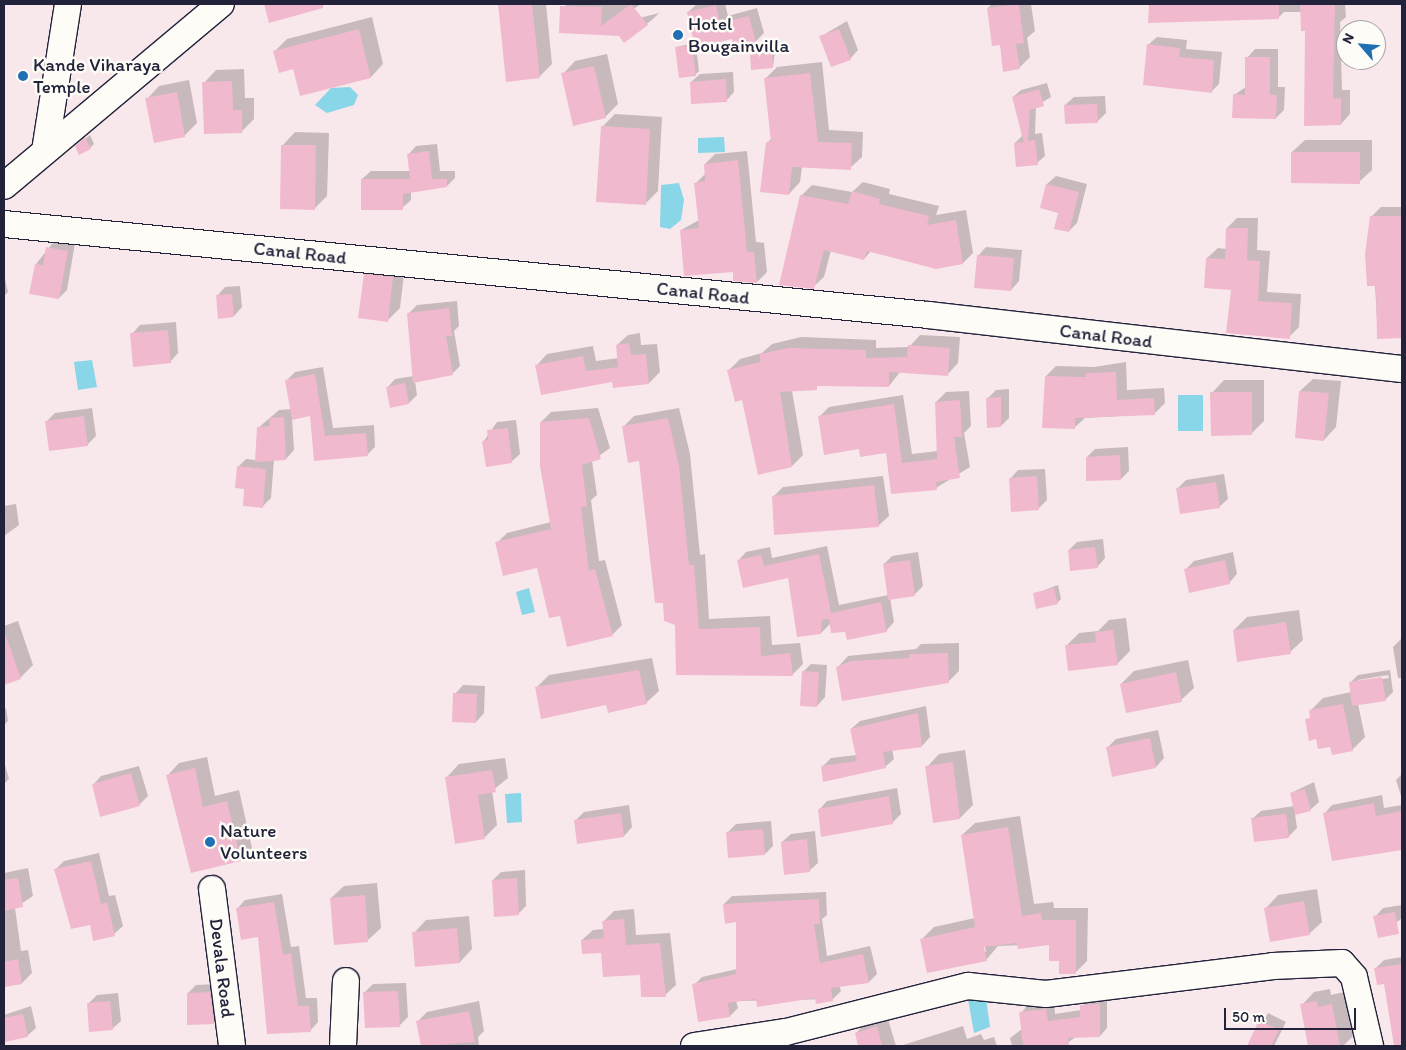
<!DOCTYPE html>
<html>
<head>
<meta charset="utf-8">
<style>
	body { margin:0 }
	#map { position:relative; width:1406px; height:1050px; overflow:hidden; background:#f9e8eb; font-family:Itim,sans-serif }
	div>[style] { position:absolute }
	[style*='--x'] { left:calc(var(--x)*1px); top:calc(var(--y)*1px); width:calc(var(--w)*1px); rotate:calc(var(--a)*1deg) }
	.water>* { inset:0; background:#88d6e7 }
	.shadow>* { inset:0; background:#0003 }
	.building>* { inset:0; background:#f1b9ce }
	.roads { filter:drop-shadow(1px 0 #22223b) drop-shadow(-1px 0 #22223b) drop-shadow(0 1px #22223b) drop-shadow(0 -1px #22223b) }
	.minor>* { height:26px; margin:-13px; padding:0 13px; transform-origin:13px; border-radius:13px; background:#fdfcf7 }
	.dots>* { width:14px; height:14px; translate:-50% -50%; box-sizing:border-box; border:2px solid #fdfcf7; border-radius:50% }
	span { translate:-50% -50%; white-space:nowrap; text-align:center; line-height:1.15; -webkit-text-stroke:5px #fdfcf7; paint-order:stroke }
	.poi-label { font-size:19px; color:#22223b }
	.left { translate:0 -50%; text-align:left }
	.street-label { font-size:19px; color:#22223b }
	.frame { position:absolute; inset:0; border:5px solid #22223b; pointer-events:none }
	.north { position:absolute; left:1336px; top:20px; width:50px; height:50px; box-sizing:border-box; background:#fdfcf7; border:1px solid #a5a5ac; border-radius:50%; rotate:297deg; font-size:14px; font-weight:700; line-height:20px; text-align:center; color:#22223b }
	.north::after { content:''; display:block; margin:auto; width:18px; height:22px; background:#1f6fb2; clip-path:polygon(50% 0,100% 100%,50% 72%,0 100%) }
	.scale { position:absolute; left:1224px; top:1008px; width:132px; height:22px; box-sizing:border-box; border:2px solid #22223b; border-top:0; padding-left:6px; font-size:15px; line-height:18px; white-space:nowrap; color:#22223b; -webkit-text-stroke:4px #fdfcf7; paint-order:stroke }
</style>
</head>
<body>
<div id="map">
	<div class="water">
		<i style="clip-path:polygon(350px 87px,358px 95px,354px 105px,327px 113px,315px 105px,331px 88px)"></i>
		<i style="clip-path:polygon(724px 137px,725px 152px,698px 153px,698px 138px)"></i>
		<i style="clip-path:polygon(679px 183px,684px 200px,681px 220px,670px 229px,660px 227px,661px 185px)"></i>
		<i style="clip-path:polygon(92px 360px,97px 387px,78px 390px,74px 362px)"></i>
		<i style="clip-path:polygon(1178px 395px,1203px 395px,1203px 431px,1178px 431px)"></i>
		<i style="clip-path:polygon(529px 588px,535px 612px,522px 615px,516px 592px)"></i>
		<i style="clip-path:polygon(521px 793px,522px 822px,507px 823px,505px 794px)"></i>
		<i style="clip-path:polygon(986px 998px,990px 1027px,974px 1033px,968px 999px)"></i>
	</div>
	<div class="shadow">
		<i style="clip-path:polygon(500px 4px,546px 4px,552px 64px,539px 77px)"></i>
		<i style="clip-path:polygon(564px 4px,641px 4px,597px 33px)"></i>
		<i style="clip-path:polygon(697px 4px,725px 4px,728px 16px,757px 8px,764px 33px,755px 42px,733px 37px,696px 46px,699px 71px,695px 75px,676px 47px,695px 43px,688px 12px)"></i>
		<i style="clip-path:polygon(992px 4px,1031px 4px,1035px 31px,1027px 38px,1030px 57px,1019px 68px,1001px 43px,988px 8px)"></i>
		<i style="clip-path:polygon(1150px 4px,1345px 4px,1346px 17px,1340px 22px,1342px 90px,1350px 90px,1350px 114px,1341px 124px,1302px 12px,1284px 12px,1278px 18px,1150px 22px)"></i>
		<i style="clip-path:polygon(659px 13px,653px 19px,625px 41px,624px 22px)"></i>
		<i style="clip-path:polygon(372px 17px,383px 64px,371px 77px,294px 68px,275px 51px,287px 39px)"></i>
		<i style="clip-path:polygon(847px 21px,858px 50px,850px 59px,820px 37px)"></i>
		<i style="clip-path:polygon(1157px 37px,1187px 40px,1186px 49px,1222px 52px,1219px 84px,1211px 92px,1148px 45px)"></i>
		<i style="clip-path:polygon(1255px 49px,1278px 49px,1278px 87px,1285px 87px,1284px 110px,1276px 118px,1234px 95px,1246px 87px,1247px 58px)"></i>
		<i style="clip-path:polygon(775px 50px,773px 67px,751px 56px,755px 52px)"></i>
		<i style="clip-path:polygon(607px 54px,618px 104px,606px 116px,574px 124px,563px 74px,575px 61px)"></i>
		<i style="clip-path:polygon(822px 62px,829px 130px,863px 132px,862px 157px,850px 168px,802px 167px,800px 182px,789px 194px,767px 143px,772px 138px,766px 78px,777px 67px)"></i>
		<i style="clip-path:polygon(244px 69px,245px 98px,254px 98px,254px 119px,242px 131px,204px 83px,216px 70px)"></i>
		<i style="clip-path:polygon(733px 72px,734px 92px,726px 101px,691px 82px,700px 74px)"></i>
		<i style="clip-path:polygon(189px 80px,197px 123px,184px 136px,147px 99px,159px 86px)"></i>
		<i style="clip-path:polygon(1047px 83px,1051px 97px,1036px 106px,1035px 134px,1042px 133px,1045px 156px,1037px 163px,1015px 143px,1022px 136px,1013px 97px,1021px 90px)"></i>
		<i style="clip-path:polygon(1105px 96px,1106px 113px,1097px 122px,1065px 105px,1074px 97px)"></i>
		<i style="clip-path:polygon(615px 114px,662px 117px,658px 191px,645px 204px,602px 127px)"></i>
		<i style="clip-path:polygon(295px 132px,329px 133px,327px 196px,315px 208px,283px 145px)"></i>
		<i style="clip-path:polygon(90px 135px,94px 144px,90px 148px,80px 143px)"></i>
		<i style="clip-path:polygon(1305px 140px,1372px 140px,1372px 170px,1359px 182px,1292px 152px)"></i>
		<i style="clip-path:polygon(437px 144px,440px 171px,455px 171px,455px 178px,447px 186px,411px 191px,411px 200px,402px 208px,362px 179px,371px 171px,410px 171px,408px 155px,416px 146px)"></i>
		<i style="clip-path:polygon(747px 151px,756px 242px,764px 243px,767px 272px,757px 282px,734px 270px,681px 230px,699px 220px,696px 183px,706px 173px,705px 164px,715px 154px)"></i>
		<i style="clip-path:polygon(1056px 176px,1087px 184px,1077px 223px,1069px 231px,1060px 212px,1041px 208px,1047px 184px)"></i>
		<i style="clip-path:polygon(863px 182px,890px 189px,889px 194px,939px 206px,936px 215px,966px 210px,973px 253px,963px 263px,936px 267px,871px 251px,864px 259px,831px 250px,824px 277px,813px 287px,801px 196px,812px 185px,852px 192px)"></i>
		<i style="clip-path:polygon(1381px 207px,1402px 207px,1402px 337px,1378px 337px,1371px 217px)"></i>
		<i style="clip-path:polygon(1237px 218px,1258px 218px,1257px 250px,1270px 251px,1267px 292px,1301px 294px,1299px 327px,1289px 337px,1233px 288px,1207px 258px,1218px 248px,1226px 249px,1227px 228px)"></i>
		<i style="clip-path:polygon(56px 239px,75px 243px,67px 290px,59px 298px,31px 293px,36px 264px)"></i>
		<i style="clip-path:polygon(986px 247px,1022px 250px,1019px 281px,1011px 290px,978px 256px)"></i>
		<i style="clip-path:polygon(377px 262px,405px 265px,400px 308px,387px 321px,365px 275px)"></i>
		<i style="clip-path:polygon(4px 275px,8px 292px,4px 296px)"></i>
		<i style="clip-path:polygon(240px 286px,242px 307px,234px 316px,217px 296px,225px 287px)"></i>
		<i style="clip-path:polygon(457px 301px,459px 326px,454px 331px,460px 366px,452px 374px,415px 381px,417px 395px,409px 403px,387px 388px,395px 379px,414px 376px,408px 314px,417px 305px)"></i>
		<i style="clip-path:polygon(176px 322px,178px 353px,170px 362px,132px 334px,140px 325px)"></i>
		<i style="clip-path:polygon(640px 333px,641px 345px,657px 344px,660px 372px,649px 383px,537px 365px,547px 354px,593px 346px,596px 361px,619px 358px,617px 345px,628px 335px)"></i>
		<i style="clip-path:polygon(920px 335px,960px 337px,958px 363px,947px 375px,900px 372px,889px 386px,821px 385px,792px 391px,803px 455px,792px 466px,743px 399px,729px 370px,740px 359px,762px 353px,772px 344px,801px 337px,876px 340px,876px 348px,909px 347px)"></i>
		<i style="clip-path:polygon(1126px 362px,1127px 390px,1164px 388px,1165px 403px,1154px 414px,1085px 418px,1074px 428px,1046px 376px,1056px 366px,1094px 367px)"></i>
		<i style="clip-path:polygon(323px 367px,333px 428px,374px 425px,375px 447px,367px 455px,315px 459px,311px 415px,292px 418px,294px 450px,286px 459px,274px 459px,271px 498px,263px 506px,245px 488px,238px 467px,246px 459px,256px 460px,258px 428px,279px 410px,292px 409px,287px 380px,295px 372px)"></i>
		<i style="clip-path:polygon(1313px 379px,1341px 381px,1336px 427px,1324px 440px,1300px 391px)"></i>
		<i style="clip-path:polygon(1224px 380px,1264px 380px,1264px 421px,1251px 434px,1212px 393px)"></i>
		<i style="clip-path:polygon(1009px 389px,1009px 418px,1001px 426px,987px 399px,996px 390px)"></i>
		<i style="clip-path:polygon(969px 391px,971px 426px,964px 433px,970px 467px,936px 488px,892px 493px,888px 452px,860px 447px,819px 417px,829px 407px,903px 395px,912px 454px,938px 451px,936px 402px,946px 392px)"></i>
		<i style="clip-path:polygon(92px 408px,96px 436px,87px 445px,47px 421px,55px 413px)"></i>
		<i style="clip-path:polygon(598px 408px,610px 448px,592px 461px,597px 495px,591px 500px,599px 561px,605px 560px,622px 625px,612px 635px,561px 614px,538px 567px,497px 543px,507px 533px,551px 522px,541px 422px,551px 412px)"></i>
		<i style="clip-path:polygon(679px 408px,690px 454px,700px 555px,705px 554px,709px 619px,770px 616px,772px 645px,800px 643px,803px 664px,792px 675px,676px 625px,664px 601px,640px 460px,623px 427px,634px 416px)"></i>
		<i style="clip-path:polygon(516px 420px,520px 454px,511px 462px,484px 441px,497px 422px)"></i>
		<i style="clip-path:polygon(1128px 447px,1129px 471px,1121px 479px,1087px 457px,1095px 449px)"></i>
		<i style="clip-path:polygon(1045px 469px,1047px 500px,1039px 508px,1010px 479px,1018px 470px)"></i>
		<i style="clip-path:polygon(1224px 474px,1228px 499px,1219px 507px,1178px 488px,1186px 480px)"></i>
		<i style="clip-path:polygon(883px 476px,889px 516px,878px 526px,773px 497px,783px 487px)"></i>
		<i style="clip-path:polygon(16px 504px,19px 525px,4px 536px,4px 506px)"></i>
		<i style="clip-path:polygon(1103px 539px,1105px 558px,1097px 567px,1069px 550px,1077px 542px)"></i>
		<i style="clip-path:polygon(827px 546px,839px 605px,888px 595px,884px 564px,892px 556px,918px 552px,923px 586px,914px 595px,890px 598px,894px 622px,886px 631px,846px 630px,831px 623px,821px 633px,789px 577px,738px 561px,746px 552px,770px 547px,772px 558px)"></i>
		<i style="clip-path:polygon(1233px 552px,1237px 574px,1229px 583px,1186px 569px,1194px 561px)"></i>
		<i style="clip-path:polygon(1058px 585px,1061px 599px,1057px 603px,1034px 594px)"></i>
		<i style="clip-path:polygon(1299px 610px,1303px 640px,1290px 652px,1234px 630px,1247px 617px)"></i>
		<i style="clip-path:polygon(1126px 618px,1130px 651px,1117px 664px,1066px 646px,1079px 633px,1098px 631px,1109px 620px)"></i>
		<i style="clip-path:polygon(18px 621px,33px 665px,20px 678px,4px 683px,4px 626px)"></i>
		<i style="clip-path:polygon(1402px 638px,1402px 678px,1398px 678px,1393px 647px)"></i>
		<i style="clip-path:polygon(959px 643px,959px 671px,948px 682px,838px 667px,848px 656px,916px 649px,921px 644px)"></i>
		<i style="clip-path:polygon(652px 658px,659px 691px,646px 703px,607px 704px,536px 688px,549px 675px)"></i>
		<i style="clip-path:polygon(1188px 660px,1194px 688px,1181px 700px,1121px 684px,1134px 671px)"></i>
		<i style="clip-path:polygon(811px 664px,827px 665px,825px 697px,817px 706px,803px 672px)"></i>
		<i style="clip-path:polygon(evenodd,1390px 670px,1393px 692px,1385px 700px,1358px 704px,1365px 737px,1352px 750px,1331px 746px,1310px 711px,1323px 698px,1351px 692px,1350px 683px,1358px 675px,1390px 670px,1388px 675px,1389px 678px,1358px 682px,1358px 680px,1388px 675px)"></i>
		<i style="clip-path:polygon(463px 685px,485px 686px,484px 713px,476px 722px,455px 694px)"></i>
		<i style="clip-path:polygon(926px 706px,930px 737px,922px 746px,892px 749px,894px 759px,885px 767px,822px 767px,831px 758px,857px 755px,851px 729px,860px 721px)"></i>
		<i style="clip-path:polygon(6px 708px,8px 721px,4px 725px,4px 709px)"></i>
		<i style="clip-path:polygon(1158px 730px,1164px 758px,1156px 767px,1108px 747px,1116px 739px)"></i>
		<i style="clip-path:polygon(965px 750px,973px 805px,960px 818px,934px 822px,927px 767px,939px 754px)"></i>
		<i style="clip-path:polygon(207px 757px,215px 796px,239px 790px,252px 848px,241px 860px,168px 775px,179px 763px)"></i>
		<i style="clip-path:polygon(505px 758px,508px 778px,492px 791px,497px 825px,484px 838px,447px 777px,459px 764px)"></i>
		<i style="clip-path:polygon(4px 761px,9px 779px,4px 784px)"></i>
		<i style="clip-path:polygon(139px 766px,148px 796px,139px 805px,93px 785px,101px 776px)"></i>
		<i style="clip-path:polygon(1402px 774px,1402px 799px,1396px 780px)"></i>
		<i style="clip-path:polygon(1314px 782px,1319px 802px,1310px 810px,1295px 814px,1297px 828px,1288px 837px,1252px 819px,1261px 811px,1294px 806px,1291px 793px)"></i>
		<i style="clip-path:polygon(897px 788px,901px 814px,892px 823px,819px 810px,827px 801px)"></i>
		<i style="clip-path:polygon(1382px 795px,1384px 808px,1402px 805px,1402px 845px,1398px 850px,1324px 814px,1332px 805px)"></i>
		<i style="clip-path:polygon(629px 805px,632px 827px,624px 836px,576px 820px,584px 812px)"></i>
		<i style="clip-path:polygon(evenodd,1020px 816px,1034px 904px,1053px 902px,1054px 908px,1088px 908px,1087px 961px,1075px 973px,1051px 944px,998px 946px,986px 960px,922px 939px,934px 927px,975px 918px,962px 835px,975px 823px,1020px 816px,984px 941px,986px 952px,984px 952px,984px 941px)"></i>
		<i style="clip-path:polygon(771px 821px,773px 846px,765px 854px,728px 832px,736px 824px)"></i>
		<i style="clip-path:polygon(815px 831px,818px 863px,809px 871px,782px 842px,791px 834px)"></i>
		<i style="clip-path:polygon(99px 853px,109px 896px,115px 895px,123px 926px,114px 934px,91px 923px,56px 869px,64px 861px)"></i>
		<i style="clip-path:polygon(28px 868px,33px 896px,15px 908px,21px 951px,28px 950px,32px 973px,22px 983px,4px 986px,4px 873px)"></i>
		<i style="clip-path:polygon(525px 870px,526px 906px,518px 914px,493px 880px,501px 872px)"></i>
		<i style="clip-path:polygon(377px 883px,381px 928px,368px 940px,335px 943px,331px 898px,344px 886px)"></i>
		<i style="clip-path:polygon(1317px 889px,1322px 922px,1309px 934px,1266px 908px,1278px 895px)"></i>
		<i style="clip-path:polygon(826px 892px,827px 915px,822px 919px,827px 956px,870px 946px,877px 974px,869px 982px,839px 985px,841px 991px,833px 999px,736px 1001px,738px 1008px,730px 1016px,694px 985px,702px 977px,737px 969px,738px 921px,724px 904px,732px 896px)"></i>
		<i style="clip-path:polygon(282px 894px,291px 947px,299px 946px,306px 998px,317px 998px,318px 1022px,310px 1031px,259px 935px,237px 909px,245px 900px)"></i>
		<i style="clip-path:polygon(1402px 905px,1402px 918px,1396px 923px,1375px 917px,1383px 908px)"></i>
		<i style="clip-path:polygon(634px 909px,636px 935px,670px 933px,676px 985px,665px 995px,641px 973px,582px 940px,593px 930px,604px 929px,604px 921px,614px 911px)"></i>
		<i style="clip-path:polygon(469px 916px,472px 949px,460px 962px,414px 933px,426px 920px)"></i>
		<i style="clip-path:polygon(1402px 957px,1402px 979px,1378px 983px,1376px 968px,1384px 960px)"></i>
		<i style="clip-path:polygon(406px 983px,408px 1017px,399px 1026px,364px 993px,373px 984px)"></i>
		<i style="clip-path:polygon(218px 984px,222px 1015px,214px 1023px,188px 993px,196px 985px)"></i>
		<i style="clip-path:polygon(1330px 989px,1331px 995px,1344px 992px,1353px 1036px,1343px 1046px,1310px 1046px,1302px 1005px,1314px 992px)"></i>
		<i style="clip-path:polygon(118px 993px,121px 1021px,112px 1029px,89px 1003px,97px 995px)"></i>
		<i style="clip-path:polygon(1107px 997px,1107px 1028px,1100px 1036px,1077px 1036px,1063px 1046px,1012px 1046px,1010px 1038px,1022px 1029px,1021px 1013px,1028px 1005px,1054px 1002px,1055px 1014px,1081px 1010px,1089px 998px)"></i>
		<i style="clip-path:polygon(479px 1001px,484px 1031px,478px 1037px,479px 1046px,422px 1046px,417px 1022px,427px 1012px)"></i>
		<i style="clip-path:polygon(31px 1006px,36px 1028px,27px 1036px,4px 1041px,4px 1015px)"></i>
		<i style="clip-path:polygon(1268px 1013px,1286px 1022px,1274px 1046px,1248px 1046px)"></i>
		<i style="clip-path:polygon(887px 1016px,896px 1046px,862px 1046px,856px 1033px,867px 1022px)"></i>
		<i style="clip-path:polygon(963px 1026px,967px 1039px,981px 1034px,984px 1040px,994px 1037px,997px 1046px,900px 1046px)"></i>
	</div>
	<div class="building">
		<i style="clip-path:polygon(264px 4px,323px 4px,323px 8px,269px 23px)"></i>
		<i style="clip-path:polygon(498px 4px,532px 4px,540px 78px,506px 82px)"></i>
		<i style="clip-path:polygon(631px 4px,648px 25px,624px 43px,619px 36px,559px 33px,560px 6px,602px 7px,601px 26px)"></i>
		<i style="clip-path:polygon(1019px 4px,1024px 43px,1016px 44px,1020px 69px,1003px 72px,1000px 45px,992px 46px,987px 8px)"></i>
		<i style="clip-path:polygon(1149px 4px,1279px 4px,1279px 19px,1148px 23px)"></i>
		<i style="clip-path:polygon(1300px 4px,1335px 4px,1333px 99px,1341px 98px,1341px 125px,1304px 126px,1305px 31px,1301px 31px)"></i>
		<i style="clip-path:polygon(716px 5px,720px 23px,749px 16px,756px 43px,734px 49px,732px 39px,695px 48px,687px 12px)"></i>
		<i style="clip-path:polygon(359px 29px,371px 78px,300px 96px,293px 69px,279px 73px,273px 51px)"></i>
		<i style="clip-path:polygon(839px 29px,851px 60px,831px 67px,819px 36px)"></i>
		<i style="clip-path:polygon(1147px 44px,1180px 48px,1179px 57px,1214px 60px,1212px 93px,1143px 85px)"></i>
		<i style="clip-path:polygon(692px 46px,696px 76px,679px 78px,675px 47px)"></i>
		<i style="clip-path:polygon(772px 53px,773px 68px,751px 70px,750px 55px)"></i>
		<i style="clip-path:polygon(1245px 57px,1270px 57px,1270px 95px,1277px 95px,1276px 119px,1232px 118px,1233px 94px,1245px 95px)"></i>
		<i style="clip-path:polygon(594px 66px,606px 118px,573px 126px,561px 73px)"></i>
		<i style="clip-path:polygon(810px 73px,818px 142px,852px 143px,851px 170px,792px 167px,789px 195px,760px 192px,766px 142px,771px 142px,764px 78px)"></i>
		<i style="clip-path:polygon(726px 79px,727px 102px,691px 104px,690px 82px)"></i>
		<i style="clip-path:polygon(232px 81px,233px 110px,242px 110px,242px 133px,204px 134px,202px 82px)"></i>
		<i style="clip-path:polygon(1039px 89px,1044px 106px,1030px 110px,1028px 141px,1035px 140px,1038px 165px,1016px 167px,1014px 143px,1024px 142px,1012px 97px)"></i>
		<i style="clip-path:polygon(177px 92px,185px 137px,154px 143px,145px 98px)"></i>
		<i style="clip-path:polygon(1097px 104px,1098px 123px,1065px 124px,1064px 105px)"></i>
		<i style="clip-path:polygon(601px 126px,650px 129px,646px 205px,596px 202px)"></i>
		<i style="clip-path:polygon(85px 137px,91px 149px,79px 155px,75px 146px)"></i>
		<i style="clip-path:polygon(281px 145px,316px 145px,315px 210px,280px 209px)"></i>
		<i style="clip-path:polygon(429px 151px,432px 179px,447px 179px,447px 187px,403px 194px,403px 210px,361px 210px,361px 179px,410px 179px,407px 154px)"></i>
		<i style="clip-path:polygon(1291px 152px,1360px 152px,1360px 184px,1291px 183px)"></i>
		<i style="clip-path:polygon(738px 160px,747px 252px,754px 252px,757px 283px,733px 281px,733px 272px,684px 276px,680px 230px,699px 228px,694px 183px,705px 181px,704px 164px)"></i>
		<i style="clip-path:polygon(1046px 184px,1079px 192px,1069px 232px,1054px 229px,1058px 213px,1040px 208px)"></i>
		<i style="clip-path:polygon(852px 191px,880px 199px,879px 204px,929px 216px,927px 225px,956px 220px,963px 264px,936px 269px,867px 251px,864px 260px,824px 250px,814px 289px,779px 285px,800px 195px,848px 204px)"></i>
		<i style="clip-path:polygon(1370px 216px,1402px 216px,1402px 338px,1377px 339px,1376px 286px,1367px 286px,1365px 254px)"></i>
		<i style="clip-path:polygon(1226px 228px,1248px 228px,1247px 260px,1260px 261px,1258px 301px,1292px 303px,1290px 339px,1226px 333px,1231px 290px,1204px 288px,1206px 258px,1225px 259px)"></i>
		<i style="clip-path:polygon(46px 247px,68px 251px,59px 299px,29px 294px,35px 264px,43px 265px)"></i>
		<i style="clip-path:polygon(977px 255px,1014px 258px,1011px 291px,974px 288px)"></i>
		<i style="clip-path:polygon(364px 274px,393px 277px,388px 322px,358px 318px)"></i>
		<i style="clip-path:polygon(232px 294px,234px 317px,218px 319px,216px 295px)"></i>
		<i style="clip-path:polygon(449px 308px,452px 336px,446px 336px,453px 375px,413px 383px,407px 313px)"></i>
		<i style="clip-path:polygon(168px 330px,171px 363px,133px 367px,130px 333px)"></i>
		<i style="clip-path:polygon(629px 343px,631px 355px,646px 354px,649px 384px,613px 388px,612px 382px,541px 395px,535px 365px,583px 356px,586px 371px,618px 367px,616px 345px)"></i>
		<i style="clip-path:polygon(908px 345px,950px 348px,948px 376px,889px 372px,889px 387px,817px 386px,817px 390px,780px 392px,792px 467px,758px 475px,742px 400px,735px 402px,727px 370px,760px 362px,760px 354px,789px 348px,866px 350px,866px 358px,907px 357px)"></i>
		<i style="clip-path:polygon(1116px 372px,1117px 400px,1154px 398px,1155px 415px,1075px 418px,1075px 429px,1042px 428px,1045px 376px,1086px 377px,1086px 373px)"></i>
		<i style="clip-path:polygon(315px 374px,325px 436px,366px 433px,368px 456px,314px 461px,310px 416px,292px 420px,285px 380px)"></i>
		<i style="clip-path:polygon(405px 383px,409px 404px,390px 408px,386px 387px)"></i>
		<i style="clip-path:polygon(1299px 391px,1329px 393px,1324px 441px,1295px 438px)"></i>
		<i style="clip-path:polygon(1210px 392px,1252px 392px,1252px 435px,1211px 436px)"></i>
		<i style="clip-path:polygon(1001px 397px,1001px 427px,987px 428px,986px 398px)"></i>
		<i style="clip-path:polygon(960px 400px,962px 437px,954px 437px,960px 478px,936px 482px,937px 490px,891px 494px,886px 453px,860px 457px,859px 449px,824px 455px,818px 416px,894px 404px,902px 463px,937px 459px,935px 402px)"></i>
		<i style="clip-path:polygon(84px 416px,88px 446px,49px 451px,45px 421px)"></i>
		<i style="clip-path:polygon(284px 417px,286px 460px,255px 462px,257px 427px,270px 426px,269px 418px)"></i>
		<i style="clip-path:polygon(589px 418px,601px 459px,582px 465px,587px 506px,581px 507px,589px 571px,595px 569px,613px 636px,567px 647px,560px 616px,549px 618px,537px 568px,503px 576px,495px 542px,551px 529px,540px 466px,540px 422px)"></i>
		<i style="clip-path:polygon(668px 418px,679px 466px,689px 565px,694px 565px,699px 629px,760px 627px,761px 656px,790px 653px,793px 676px,676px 675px,675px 625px,664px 621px,663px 603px,655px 603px,639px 461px,628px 463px,622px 426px)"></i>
		<i style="clip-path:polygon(508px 428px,512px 463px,486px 467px,482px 441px,488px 440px,487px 430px)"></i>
		<i style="clip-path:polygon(1120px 455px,1121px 480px,1086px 481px,1086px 457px)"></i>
		<i style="clip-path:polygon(237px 466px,266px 469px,263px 508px,243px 506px,244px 489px,235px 488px)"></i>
		<i style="clip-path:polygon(1037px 476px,1039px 510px,1011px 512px,1009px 478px)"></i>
		<i style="clip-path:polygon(1216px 482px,1220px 508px,1180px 514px,1176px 488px)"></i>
		<i style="clip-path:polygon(874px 485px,879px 527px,774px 535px,772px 496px)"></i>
		<i style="clip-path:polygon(1095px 547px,1098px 568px,1070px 571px,1068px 550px)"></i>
		<i style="clip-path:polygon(819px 554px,831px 613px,881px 602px,887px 632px,847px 640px,845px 632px,831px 633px,829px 619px,822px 620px,821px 634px,797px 637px,788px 578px,743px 588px,737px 560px,761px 555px,764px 566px)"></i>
		<i style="clip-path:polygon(910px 560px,915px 596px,888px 600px,883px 564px)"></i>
		<i style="clip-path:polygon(1225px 560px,1230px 584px,1189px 593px,1184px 569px)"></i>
		<i style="clip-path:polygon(1054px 588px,1058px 604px,1036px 609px,1033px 593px)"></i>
		<i style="clip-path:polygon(1286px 622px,1291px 654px,1237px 662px,1233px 630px)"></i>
		<i style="clip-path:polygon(1113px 630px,1118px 665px,1068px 671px,1065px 645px,1096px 642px,1095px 632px)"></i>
		<i style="clip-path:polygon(6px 636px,21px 679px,4px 685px,4px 637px)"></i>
		<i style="clip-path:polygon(948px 653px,949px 683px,842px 701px,836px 667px,851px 661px,909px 658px,909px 654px)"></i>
		<i style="clip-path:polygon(639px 670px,647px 704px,608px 713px,606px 705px,541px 719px,535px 687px)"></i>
		<i style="clip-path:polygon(802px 671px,819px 672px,817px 707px,800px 706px)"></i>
		<i style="clip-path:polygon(1176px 672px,1182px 702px,1126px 713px,1120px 684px)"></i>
		<i style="clip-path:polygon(1382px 677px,1386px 701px,1352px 706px,1349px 682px)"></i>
		<i style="clip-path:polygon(453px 693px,477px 694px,476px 723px,452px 722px)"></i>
		<i style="clip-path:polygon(1343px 704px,1353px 751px,1332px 755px,1330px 747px,1318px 749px,1316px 739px,1309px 741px,1305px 719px,1310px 718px,1309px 710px)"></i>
		<i style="clip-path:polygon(918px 713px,922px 747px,883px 752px,886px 768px,823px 782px,821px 766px,857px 761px,850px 729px)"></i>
		<i style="clip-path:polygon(1150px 738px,1156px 768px,1112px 777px,1106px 747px)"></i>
		<i style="clip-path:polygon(953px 762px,960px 819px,933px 823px,925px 766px)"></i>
		<i style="clip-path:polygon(195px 768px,203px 807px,227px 801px,241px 861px,191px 873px,166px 775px)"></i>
		<i style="clip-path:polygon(492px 770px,496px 792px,478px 795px,485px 839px,455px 844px,445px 777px)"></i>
		<i style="clip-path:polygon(131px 773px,140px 806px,100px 817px,92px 784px)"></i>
		<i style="clip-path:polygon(1305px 789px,1311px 811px,1295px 815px,1290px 793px)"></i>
		<i style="clip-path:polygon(889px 796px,893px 824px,821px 837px,818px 809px)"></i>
		<i style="clip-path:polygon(1374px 803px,1376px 816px,1402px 811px,1402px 850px,1332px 861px,1323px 813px)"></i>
		<i style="clip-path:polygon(621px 813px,624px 837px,577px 844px,574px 820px)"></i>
		<i style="clip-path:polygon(1286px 814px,1289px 838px,1254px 842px,1251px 818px)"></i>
		<i style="clip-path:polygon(1008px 827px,1022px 916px,1041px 913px,1042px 920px,1076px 920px,1076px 974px,1059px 974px,1059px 961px,1049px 961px,1049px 945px,1018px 949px,1017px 943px,984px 947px,987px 961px,927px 973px,920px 939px,975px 927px,961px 835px)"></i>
		<i style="clip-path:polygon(763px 829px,765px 855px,728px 858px,726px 832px)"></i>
		<i style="clip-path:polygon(807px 839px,810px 872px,784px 875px,781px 842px)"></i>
		<i style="clip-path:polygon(91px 861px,101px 904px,107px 902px,115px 936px,93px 941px,90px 925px,71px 929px,54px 869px)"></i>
		<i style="clip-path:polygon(18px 878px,23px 907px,4px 911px,4px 880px)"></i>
		<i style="clip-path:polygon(517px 878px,519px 915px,494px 917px,492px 880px)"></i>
		<i style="clip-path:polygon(365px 895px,368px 942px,334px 945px,330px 898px)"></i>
		<i style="clip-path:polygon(819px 899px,820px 924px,814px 924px,820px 963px,863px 954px,869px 983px,831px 988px,833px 1001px,816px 1004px,815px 998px,757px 1007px,756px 999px,728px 1003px,730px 1017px,698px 1022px,692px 984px,736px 974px,736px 922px,725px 924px,723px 904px)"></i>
		<i style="clip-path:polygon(1304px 901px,1310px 935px,1270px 942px,1264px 908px)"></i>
		<i style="clip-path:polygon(274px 902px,283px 955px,291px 953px,298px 1006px,309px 1006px,311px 1032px,267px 1034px,258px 937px,241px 940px,236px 908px)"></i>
		<i style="clip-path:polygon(1395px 912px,1399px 934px,1378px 938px,1373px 916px)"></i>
		<i style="clip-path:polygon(624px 919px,626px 945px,660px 943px,666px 997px,641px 997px,640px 975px,603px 977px,601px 953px,582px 954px,581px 940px,604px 938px,602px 921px)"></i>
		<i style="clip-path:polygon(457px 928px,460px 963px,415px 967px,412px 932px)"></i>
		<i style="clip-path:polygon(18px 959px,22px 984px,4px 987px,4px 962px)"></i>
		<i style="clip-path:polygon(1402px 964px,1402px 1046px,1394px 1046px,1384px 984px,1377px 985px,1374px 968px)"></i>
		<i style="clip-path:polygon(398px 991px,400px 1027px,365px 1028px,363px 992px)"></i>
		<i style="clip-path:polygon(210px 992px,214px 1024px,187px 1025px,187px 993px)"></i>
		<i style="clip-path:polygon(110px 1001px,113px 1030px,89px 1032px,87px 1003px)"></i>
		<i style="clip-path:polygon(1317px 1001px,1318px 1007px,1332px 1004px,1340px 1046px,1308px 1046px,1300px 1004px)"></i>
		<i style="clip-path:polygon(1100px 1004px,1100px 1037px,1068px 1038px,1069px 1046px,1023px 1046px,1019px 1012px,1046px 1009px,1048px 1021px,1080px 1017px,1080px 1005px)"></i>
		<i style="clip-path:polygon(469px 1011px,475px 1042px,421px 1046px,416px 1021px)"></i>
		<i style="clip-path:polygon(23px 1014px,28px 1037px,4px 1042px,4px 1018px)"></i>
		<i style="clip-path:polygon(1259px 1020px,1279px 1030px,1271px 1046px,1247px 1046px)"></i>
		<i style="clip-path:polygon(877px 1026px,882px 1046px,858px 1046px,855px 1033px)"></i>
	</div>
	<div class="roads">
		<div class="minor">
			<i style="--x:45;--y:151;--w:149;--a:-81.1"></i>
			<i style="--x:4;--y:186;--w:283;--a:-40"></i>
			<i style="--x:4;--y:224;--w:928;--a:5.62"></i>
			<i style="--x:928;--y:315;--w:477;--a:6.5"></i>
			<i style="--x:212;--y:889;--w:158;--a:82.7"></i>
			<i style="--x:343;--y:1046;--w:65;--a:-87.4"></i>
			<i style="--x:694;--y:1046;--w:93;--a:-8.7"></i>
			<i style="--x:786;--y:1032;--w:188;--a:-14.2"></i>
			<i style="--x:968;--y:986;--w:78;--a:5.9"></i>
			<i style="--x:1046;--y:994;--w:229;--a:-7"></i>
			<i style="--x:1273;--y:966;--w:69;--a:-2.5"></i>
			<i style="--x:1342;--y:963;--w:18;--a:49"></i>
			<i style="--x:1354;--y:977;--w:71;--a:76.9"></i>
		</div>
	</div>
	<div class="dots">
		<i style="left:678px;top:35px;background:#1f6fb2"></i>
		<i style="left:23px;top:76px;background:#1f6fb2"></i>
		<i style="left:210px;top:842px;background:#1f6fb2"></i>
	</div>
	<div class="poi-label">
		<span class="left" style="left:688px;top:35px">Hotel<br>Bougainvilla</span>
		<span class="left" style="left:33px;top:76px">Kande Viharaya<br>Temple</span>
		<span class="left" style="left:220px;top:842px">Nature<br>Volunteers</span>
	</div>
	<div class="street-label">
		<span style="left:300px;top:253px;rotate:6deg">Canal Road</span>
		<span style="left:703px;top:293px;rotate:6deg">Canal Road</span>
		<span style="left:1106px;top:336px;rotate:7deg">Canal Road</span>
		<span style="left:222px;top:968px;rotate:83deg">Devala Road</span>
	</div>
	<div class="frame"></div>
	<div class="north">N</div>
	<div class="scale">50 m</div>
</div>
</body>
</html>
